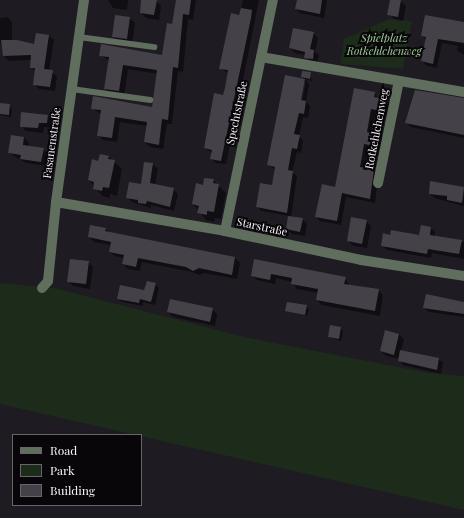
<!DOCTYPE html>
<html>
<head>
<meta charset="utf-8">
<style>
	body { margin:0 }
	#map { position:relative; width:464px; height:518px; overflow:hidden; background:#1e1b23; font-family:"Playfair Display",serif }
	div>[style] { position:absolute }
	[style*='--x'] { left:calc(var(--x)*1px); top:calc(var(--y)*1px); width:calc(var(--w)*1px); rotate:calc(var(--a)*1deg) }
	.green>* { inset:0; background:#1c2b1a }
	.shadow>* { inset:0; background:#0007 }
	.building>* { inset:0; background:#454149 }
	.service>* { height:5.5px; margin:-2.75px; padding:0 2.75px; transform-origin:2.75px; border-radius:2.75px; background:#606e5e }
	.minor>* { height:10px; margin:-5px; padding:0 5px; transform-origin:5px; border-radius:5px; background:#606e5e }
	span { translate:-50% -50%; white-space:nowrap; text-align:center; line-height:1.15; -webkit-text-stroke:4px #080609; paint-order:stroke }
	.park-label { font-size:11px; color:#9fd098; font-style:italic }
	.street-label { font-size:11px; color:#f6f3f9 }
	.legend { position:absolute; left:12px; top:434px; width:130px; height:72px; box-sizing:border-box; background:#080609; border:1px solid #676569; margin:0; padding:5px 7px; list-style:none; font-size:12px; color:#f6f3f9 }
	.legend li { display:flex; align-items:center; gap:8px; height:20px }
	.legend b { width:20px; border:1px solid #676569 }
</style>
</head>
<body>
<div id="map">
	<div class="green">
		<i style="clip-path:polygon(389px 19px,412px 21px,403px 69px,340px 64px,344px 39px)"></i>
		<i style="clip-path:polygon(0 283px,55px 288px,244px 337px,429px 373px,464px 376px,464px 510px,0 404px)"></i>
	</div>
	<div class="shadow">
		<i style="clip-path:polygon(108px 0,128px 0,127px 10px,113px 8px)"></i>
		<i style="clip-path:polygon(142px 0,156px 1px,161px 6px,159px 20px,146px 18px,141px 13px)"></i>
		<i style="clip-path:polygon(177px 0,196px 0,193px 20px,188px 19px,183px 72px,178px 71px,172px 124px,167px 124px,163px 149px,150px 147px,145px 142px,147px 126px,120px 122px,117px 142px,103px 140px,98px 135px,101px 114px,92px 108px,152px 108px,158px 74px,128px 69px,124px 96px,110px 94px,105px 89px,109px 61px,100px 55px,163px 56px,173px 25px)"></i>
		<i style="clip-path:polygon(243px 0,259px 0,226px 164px,216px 163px,211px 158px,212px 153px,205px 148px,215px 94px,224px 96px,228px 73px,220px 68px,240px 16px)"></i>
		<i style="clip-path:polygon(298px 0,327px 0,324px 18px,300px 13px,296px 9px)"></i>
		<i style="clip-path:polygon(391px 0,401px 1px,406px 6px,403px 21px,394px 19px,389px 14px)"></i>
		<i style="clip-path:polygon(7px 17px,12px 22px,12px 41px,35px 45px,37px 34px,49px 36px,54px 40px,49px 71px,57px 76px,55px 91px,39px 89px,34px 84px,36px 72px,31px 67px,32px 60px,9px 61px,4px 56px,0 41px,0 18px)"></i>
		<i style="clip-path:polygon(129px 18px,135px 23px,132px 44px,118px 42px,113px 37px)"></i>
		<i style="clip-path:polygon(463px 18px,464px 55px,457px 50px,458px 46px,442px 43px,437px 68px,427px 66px,422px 61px,426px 40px,422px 35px,462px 22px)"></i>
		<i style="clip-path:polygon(313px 33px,318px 38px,315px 52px,319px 55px,317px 63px,310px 62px,306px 55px,295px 53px,290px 48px)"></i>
		<i style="clip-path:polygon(evenodd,310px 73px,312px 81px,305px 79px,309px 84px,306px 102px,310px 106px,308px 118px,303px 117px,299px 136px,303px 141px,301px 153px,297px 152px,292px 172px,297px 176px,291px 217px,302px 219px,307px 224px,305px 236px,292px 234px,287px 229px,289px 216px,261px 211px,257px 206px,273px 186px,276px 170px,268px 165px,304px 79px,302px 77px,310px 73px,304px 82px,306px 82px,301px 105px,299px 104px,304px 82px)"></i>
		<i style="clip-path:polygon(374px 93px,378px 99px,388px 101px,392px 105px,390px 116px,376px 113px,371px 134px,381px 136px,385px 140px,383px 151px,369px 148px,365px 169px,374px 170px,378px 175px,375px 203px,346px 197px,341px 225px,320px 221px,316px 217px,336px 188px)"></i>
		<i style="clip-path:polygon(464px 99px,464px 138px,411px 127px,406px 123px)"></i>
		<i style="clip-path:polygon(0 104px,12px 108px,11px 117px,0 115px)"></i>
		<i style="clip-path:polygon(47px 116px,52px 121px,52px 128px,44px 127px,43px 133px,26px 131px,21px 126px)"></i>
		<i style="clip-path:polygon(24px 138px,29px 143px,28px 146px,43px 149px,48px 154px,46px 166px,26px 163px,9px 153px)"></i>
		<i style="clip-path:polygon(109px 157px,122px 169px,117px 196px,110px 194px,110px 198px,102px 196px,89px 180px,99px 162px)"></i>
		<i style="clip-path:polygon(145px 163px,153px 164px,158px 169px,155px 185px,173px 189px,178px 194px,174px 211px,151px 205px,151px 208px,132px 202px,127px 197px,141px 186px)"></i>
		<i style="clip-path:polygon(213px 180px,226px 193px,221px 219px,215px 218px,214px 222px,206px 220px,193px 204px,204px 186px)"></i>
		<i style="clip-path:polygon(464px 188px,464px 206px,434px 198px,430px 194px)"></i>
		<i style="clip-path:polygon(366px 221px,371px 226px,367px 248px,353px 246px,348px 240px)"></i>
		<i style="clip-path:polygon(431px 228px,435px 232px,435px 237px,464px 242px,464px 259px,432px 253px,431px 258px,387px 250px,382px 245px,391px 236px,420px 236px)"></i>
		<i style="clip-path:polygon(105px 229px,110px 233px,235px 258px,240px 263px,237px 279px,204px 273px,199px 275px,192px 272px,142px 262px,140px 271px,128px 269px,123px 264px,124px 258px,115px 256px,110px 252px,111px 245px,94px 242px,89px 237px)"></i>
		<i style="clip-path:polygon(255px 260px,345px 278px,349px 285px,378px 290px,383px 295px,380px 316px,322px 305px,317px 300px,319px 293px,297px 289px,292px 282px,276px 278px,275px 284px,257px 280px,252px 275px)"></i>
		<i style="clip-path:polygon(88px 262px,93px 267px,90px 289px,73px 286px,68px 281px)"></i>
		<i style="clip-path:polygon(155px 284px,159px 288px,155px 305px,143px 302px,143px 306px,122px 302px,118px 299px,145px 291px)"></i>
		<i style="clip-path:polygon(463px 296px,464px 317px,429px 312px,424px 308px,463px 303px)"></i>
		<i style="clip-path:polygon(306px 306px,309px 309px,307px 316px,286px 310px)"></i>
		<i style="clip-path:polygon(212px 309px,217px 314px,215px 326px,173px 317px,168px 312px)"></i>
		<i style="clip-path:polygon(340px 328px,343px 331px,341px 341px,329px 337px)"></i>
		<i style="clip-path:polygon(399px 334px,404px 339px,401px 351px,438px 359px,443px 363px,441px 374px,403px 365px,399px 359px,386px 356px,381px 351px)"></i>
	</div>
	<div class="building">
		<i style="clip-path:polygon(141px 0,157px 0,154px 15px,140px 13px)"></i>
		<i style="clip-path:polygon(176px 0,191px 0,189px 15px,183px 14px,178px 68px,173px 67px,168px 120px,162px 119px,159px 145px,144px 142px,147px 122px,115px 117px,112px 138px,97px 136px,101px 110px,91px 109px,93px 96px,152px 107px,157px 70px,123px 65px,119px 91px,104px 89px,109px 57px,99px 56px,101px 44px,162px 55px,167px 23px,172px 24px)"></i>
		<i style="clip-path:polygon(297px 0,322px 0,320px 14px,295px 9px)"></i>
		<i style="clip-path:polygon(390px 0,401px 0,398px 17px,387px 15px)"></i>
		<i style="clip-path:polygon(241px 8px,252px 10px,251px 18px,221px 161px,210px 159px,212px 150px,204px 148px,214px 93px,223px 95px,225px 88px,228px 70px,219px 69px,231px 13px,239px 15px)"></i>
		<i style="clip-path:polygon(115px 15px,130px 17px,127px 39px,112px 37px)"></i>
		<i style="clip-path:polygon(425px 15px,464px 22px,464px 43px,438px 39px,433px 64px,421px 61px,426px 37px,421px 36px)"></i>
		<i style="clip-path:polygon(293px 28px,314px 32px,310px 49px,314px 50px,313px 59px,304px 58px,305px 52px,289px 48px)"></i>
		<i style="clip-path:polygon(36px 33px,49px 35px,44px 69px,53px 70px,50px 87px,33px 85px,35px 68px,30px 68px,31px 55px,3px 56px,1px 40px,17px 40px,34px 44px)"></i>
		<i style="clip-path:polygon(302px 71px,311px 72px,310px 79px,301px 77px)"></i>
		<i style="clip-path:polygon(285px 75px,305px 79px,301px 100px,306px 101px,304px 114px,299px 113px,294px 134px,300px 135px,297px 149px,292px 148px,288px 170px,293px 171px,287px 213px,256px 207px,260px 183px,272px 185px,275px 167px,267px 165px)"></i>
		<i style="clip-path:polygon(354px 88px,375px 92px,374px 97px,388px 100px,386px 112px,371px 109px,367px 132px,381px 135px,379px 147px,364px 144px,361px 162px,360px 167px,374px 169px,370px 199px,342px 193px,337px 221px,315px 217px,322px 184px,335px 187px)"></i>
		<i style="clip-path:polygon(415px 90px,464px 98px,464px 135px,405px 123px)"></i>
		<i style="clip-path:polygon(0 103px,10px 104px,9px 115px,0 114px)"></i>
		<i style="clip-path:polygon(21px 112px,48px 115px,47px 123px,39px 123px,38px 128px,20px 127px)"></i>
		<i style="clip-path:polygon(11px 135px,24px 137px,23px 145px,44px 148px,41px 162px,20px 159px,21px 155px,8px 153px)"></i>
		<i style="clip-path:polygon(100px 154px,109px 156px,108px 159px,115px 160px,109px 188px,103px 187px,102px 191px,93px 189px,94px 182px,88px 180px,92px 159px,98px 161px)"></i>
		<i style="clip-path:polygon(144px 162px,153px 163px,150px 183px,174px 188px,170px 207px,147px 201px,146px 204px,138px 203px,138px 200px,126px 198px,129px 182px,141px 184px)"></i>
		<i style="clip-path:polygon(204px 178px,214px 179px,213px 183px,219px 184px,214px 212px,207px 211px,207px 215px,197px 213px,199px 206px,192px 204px,196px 183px,203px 185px)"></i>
		<i style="clip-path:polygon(430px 181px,464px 187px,462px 203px,447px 200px,447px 196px,429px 194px)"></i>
		<i style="clip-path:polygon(288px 216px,303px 218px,300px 232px,286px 229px)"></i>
		<i style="clip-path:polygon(351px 217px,367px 220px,362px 244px,347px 241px)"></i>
		<i style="clip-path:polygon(90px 225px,106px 228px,105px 231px,235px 257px,232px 275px,199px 268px,193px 271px,186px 267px,138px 258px,136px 267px,122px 264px,124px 255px,109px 252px,111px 242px,88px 237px)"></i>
		<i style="clip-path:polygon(421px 225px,431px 227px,430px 235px,462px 240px,459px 254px,428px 249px,427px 254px,381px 246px,383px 233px,390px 235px,391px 230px,419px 235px)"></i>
		<i style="clip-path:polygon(70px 259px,89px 261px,86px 284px,67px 282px)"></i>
		<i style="clip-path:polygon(254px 259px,346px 277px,344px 284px,379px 289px,375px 311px,316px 300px,318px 289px,291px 284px,292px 278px,271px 274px,270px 280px,251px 276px)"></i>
		<i style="clip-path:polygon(147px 281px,156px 283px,151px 302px,140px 299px,139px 303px,117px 299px,120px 285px,144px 290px)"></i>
		<i style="clip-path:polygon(426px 294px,464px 302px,464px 314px,423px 308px)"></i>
		<i style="clip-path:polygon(170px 299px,213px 308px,210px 322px,167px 312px)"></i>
		<i style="clip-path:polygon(287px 302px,307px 305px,305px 315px,285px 311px)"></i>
		<i style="clip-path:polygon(330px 325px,341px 327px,339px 339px,328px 337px)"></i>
		<i style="clip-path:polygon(385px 330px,399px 334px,394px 355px,380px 351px)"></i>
		<i style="clip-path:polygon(400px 350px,439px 358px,437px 370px,398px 361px)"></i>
	</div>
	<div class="service">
		<i style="--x:79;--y:37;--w:76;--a:7.6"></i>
		<i style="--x:72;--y:89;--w:79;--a:8"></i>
	</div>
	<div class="minor">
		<i style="--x:261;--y:57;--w:206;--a:9.8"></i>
		<i style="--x:378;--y:183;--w:104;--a:-78.4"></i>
		<i style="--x:56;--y:202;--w:171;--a:9.7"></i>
		<i style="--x:225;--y:231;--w:139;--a:12"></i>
		<i style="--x:361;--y:260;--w:104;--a:8.8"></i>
		<i style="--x:225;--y:231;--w:236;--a:-78.3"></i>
		<i style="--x:42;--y:288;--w:9;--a:-49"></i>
		<i style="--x:48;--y:281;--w:79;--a:-84.2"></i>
		<i style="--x:56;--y:202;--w:204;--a:-82.1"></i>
	</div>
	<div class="park-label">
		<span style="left:384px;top:45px">Spielplatz<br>Rotkehlchenweg</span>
	</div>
	<div class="street-label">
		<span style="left:237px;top:113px;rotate:-78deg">Spechtstraße</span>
		<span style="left:377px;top:129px;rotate:-79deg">Rotkehlchenweg</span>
		<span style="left:52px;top:143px;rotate:-82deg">Fasanenstraße</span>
		<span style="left:262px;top:227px;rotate:12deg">Starstraße</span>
	</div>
	<ul class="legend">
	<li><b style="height:5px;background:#606e5e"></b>Road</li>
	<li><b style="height:11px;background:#1c2b1a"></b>Park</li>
	<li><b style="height:11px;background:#454149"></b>Building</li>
	</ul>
</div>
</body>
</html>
